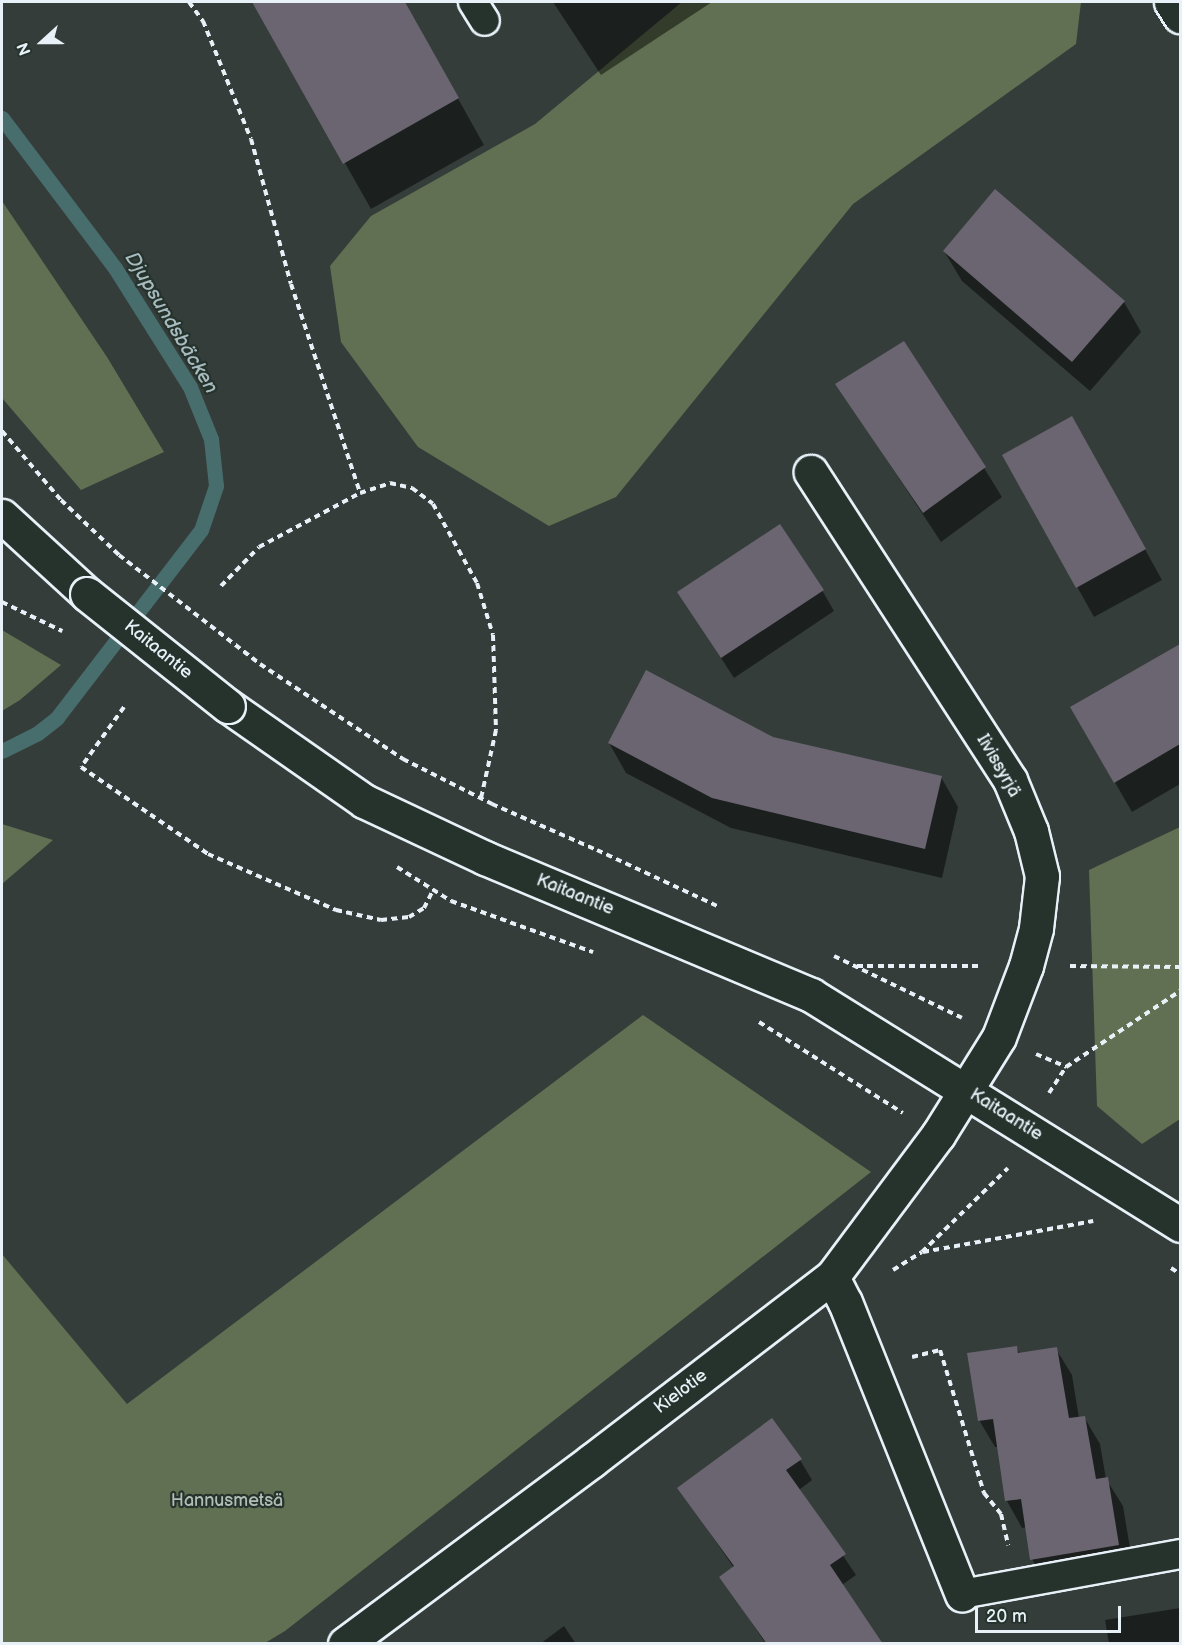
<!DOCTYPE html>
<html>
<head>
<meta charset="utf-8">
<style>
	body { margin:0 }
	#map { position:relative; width:1182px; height:1645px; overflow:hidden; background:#343d3a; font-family:"Balsamiq Sans",sans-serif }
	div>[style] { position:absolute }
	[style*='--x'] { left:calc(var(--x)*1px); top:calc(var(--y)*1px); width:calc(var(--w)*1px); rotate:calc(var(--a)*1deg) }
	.green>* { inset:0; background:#617052 }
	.shadow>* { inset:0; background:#0007 }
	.stream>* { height:15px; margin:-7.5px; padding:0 7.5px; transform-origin:7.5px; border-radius:7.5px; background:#486d6d }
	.building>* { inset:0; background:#6a6570 }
	.path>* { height:4px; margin-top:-2px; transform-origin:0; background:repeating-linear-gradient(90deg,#e8f1f8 0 6px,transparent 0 10.5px) }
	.roads { filter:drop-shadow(2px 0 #e8f1f8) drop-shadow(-2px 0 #e8f1f8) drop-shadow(0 2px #e8f1f8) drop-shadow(0 -2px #e8f1f8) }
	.lane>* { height:28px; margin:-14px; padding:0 14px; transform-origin:14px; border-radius:14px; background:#26332d }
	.street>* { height:33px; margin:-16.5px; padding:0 16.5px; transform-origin:16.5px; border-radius:16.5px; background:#26332d }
	.secondary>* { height:33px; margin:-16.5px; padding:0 16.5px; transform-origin:16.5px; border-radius:16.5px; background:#26332d }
	.path-bridge>* { height:4px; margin-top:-2px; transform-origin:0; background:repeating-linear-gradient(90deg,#e8f1f8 0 6px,transparent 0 10.5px) }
	.bridges { filter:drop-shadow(2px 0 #e8f1f8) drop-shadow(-2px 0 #e8f1f8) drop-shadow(0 2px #e8f1f8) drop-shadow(0 -2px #e8f1f8) }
	.secondary-bridge>* { height:33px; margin:-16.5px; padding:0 16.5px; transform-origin:16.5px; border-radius:16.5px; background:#26332d }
	span { translate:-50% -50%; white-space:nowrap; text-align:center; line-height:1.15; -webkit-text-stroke:4.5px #26332d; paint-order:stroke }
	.street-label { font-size:18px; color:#e8f1f8 }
	.park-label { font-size:18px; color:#b2bdb6 }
	.water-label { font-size:20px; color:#a8bcc0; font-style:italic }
	.frame { position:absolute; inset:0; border:3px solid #e8f1f8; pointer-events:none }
	.north { position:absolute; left:12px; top:12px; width:60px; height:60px; -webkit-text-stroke:4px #26332d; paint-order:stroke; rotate:249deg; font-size:16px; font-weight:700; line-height:24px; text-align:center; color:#e8f1f8 }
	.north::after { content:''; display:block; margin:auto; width:21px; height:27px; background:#e8f1f8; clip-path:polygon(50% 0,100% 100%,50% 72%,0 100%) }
	.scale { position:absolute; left:975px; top:1606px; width:146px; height:27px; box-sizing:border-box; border:3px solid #e8f1f8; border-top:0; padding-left:8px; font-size:18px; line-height:21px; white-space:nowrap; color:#e8f1f8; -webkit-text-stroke:4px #26332d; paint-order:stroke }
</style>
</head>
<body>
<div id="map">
	<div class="green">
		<i style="clip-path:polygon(682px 2px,1081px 2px,1076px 44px,853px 204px,616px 497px,549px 526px,418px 447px,341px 342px,330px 266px,371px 216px,535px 124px)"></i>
		<i style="clip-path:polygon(2px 201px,107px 357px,164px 452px,81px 490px,2px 398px)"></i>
		<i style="clip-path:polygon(2px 630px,61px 665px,20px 700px,2px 711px)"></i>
		<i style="clip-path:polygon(2px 824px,53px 840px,2px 884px)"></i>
		<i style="clip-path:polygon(1180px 827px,1180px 1119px,1142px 1144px,1097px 1106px,1089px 870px)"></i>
		<i style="clip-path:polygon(643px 1015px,871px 1172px,285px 1631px,265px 1643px,2px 1643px,2px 1254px,127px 1404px)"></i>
	</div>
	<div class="shadow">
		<i style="clip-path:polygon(254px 2px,404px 2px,484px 145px,371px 209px)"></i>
		<i style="clip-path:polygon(553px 2px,712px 2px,601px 75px)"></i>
		<i style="clip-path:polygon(944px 251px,1124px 302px,1141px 332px,1090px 391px,962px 281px)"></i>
		<i style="clip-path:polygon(837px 384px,984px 468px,1002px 497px,941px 542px)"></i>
		<i style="clip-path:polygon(1089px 448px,1162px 580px,1094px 617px,1004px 456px)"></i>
		<i style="clip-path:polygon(822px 590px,834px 611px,734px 678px,679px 593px)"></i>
		<i style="clip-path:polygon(1180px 646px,1180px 784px,1132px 812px,1072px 708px)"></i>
		<i style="clip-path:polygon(772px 738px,941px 777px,958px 807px,942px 878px,731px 828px,626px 773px,609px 743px)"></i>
		<i style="clip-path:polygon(1016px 1347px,1020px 1354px,1056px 1349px,1072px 1375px,1079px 1418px,1084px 1417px,1100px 1444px,1106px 1479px,1123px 1506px,1134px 1572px,1047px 1586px,1032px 1559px,1027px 1527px,1022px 1528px,1007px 1501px,999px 1447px,995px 1447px,979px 1420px)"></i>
		<i style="clip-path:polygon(800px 1460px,812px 1480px,799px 1490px,856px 1575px,842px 1585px,881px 1644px,766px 1644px,721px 1577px,734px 1568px,679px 1488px)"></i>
		<i style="clip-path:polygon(1180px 1608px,1180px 1644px,1109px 1644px,1105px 1620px)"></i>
		<i style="clip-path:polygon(564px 1626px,576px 1644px,540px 1644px)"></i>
	</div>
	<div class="stream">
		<i style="--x:2;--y:118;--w:188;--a:53"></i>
		<i style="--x:115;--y:268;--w:141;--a:57.8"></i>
		<i style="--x:190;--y:387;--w:56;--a:68"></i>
		<i style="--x:211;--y:439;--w:47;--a:83.9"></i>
		<i style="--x:216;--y:486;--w:46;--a:108.8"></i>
		<i style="--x:201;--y:530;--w:237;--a:127.5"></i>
		<i style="--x:57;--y:718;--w:24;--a:142"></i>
		<i style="--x:38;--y:733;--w:40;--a:153.4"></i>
	</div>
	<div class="building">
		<i style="clip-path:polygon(252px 2px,405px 2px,459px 98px,343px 164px)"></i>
		<i style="clip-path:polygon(995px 189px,1125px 301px,1072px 362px,943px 251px)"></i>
		<i style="clip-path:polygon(904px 341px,986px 467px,923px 513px,835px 384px)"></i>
		<i style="clip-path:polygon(1072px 416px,1146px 549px,1076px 588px,1002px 455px)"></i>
		<i style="clip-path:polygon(780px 524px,824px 590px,721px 658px,677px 592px)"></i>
		<i style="clip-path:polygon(1180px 644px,1180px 744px,1114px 783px,1070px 707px)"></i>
		<i style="clip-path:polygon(646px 670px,773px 737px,942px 776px,925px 849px,712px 798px,608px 743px)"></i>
		<i style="clip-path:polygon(1017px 1346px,1018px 1353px,1057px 1347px,1069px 1418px,1085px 1416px,1096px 1479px,1108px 1477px,1119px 1545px,1030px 1560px,1021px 1499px,1005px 1501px,993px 1419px,978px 1421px,967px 1353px)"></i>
		<i style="clip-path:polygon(772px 1418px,802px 1459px,786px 1470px,846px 1554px,830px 1565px,883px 1644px,767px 1644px,719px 1577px,734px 1566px,677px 1488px)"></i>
	</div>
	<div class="path">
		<i style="--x:189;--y:2;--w:24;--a:54"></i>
		<i style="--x:203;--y:21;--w:127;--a:67.9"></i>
		<i style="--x:251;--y:139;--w:150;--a:74.6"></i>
		<i style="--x:291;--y:284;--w:220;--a:71.7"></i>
		<i style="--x:2;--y:431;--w:91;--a:49.5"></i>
		<i style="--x:61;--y:500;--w:80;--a:43.5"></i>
		<i style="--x:221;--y:586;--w:54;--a:-45.7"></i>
		<i style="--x:259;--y:547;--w:115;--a:-28.1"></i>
		<i style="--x:360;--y:493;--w:32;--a:-18"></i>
		<i style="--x:390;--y:483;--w:23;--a:13"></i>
		<i style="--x:412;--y:488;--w:26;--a:37"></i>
		<i style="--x:433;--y:504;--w:90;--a:60.9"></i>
		<i style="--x:477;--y:583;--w:54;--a:72.9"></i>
		<i style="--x:493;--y:635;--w:95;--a:88.2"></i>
		<i style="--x:496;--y:730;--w:70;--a:102.4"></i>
		<i style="--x:2;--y:602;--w:67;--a:25.8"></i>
		<i style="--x:260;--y:664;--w:172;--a:33.6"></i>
		<i style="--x:403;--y:759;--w:100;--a:26.8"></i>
		<i style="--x:492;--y:804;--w:115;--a:23.7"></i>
		<i style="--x:597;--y:850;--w:135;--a:25"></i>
		<i style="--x:124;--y:707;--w:74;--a:125.6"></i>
		<i style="--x:81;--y:767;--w:154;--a:34.4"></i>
		<i style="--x:208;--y:854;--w:140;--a:23.6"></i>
		<i style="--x:336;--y:910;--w:46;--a:12.5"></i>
		<i style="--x:381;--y:920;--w:28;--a:-6"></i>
		<i style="--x:409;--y:917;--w:17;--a:-31"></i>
		<i style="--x:424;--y:908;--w:20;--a:-63"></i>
		<i style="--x:397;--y:867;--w:64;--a:32.2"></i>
		<i style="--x:451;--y:901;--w:151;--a:19.8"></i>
		<i style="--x:834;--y:956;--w:142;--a:25.8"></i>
		<i style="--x:857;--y:966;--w:125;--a:0"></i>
		<i style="--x:1070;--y:966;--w:110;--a:0.5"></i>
		<i style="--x:759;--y:1022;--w:170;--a:32.3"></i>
		<i style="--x:1036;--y:1054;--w:33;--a:23"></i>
		<i style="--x:1066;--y:1067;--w:137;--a:-33.7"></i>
		<i style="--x:1049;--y:1093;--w:31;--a:-57"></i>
		<i style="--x:923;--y:1252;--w:173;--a:-10.3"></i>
		<i style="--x:1171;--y:1268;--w:11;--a:34"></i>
		<i style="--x:893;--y:1270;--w:34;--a:-32"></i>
		<i style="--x:922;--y:1252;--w:120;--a:-44.3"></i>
		<i style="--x:912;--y:1357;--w:29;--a:-14"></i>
		<i style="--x:940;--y:1350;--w:150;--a:72.9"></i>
		<i style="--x:984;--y:1493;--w:27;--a:51"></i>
		<i style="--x:1001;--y:1514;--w:32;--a:77"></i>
	</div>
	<div class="roads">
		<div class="lane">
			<i style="--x:473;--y:2;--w:22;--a:58"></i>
			<i style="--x:962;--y:1594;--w:222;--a:-10.4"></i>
		</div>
		<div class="street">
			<i style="--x:1171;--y:2;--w:17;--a:57"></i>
			<i style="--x:832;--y:1277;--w:28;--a:63"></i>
			<i style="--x:845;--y:1302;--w:315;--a:68.2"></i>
			<i style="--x:345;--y:1644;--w:307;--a:-36.6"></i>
			<i style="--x:591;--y:1461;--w:303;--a:-37.4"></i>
			<i style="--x:832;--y:1277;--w:177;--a:-53.3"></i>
			<i style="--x:938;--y:1135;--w:115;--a:-58.1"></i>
			<i style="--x:999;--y:1037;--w:76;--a:-69.2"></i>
			<i style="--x:1026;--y:966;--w:39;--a:-75"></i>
			<i style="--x:1036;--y:928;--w:52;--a:-83.4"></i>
			<i style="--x:1042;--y:876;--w:46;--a:-103.7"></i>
			<i style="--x:1031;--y:831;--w:55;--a:-112.4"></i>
			<i style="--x:1010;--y:780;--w:367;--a:-122.9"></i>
		</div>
		<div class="secondary">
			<i style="--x:2;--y:516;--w:115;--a:42.5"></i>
			<i style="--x:228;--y:706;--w:166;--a:34.9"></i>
			<i style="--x:364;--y:801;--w:134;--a:25.2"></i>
			<i style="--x:485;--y:858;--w:354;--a:22.8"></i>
			<i style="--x:811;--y:995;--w:435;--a:31.9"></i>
		</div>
	</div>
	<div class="path-bridge">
		<i style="--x:119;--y:555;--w:178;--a:37.7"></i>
	</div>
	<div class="bridges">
		<div class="secondary-bridge">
			<i style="--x:87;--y:594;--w:180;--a:38.5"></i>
		</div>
	</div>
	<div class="street-label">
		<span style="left:158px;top:650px;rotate:39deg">Kaitaantie</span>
		<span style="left:998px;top:766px;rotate:60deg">Iivissyrjä</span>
		<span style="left:575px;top:895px;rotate:22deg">Kaitaantie</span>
		<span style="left:1006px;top:1115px;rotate:32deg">Kaitaantie</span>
		<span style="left:681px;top:1392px;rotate:-37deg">Kielotie</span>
	</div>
	<div class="park-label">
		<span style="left:227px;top:1501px">Hannusmetsä</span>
	</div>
	<div class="water-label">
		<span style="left:171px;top:323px;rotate:59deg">Djupsundsbäcken</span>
	</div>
	<div class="frame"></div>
	<div class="north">N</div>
	<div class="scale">20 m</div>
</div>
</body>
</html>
